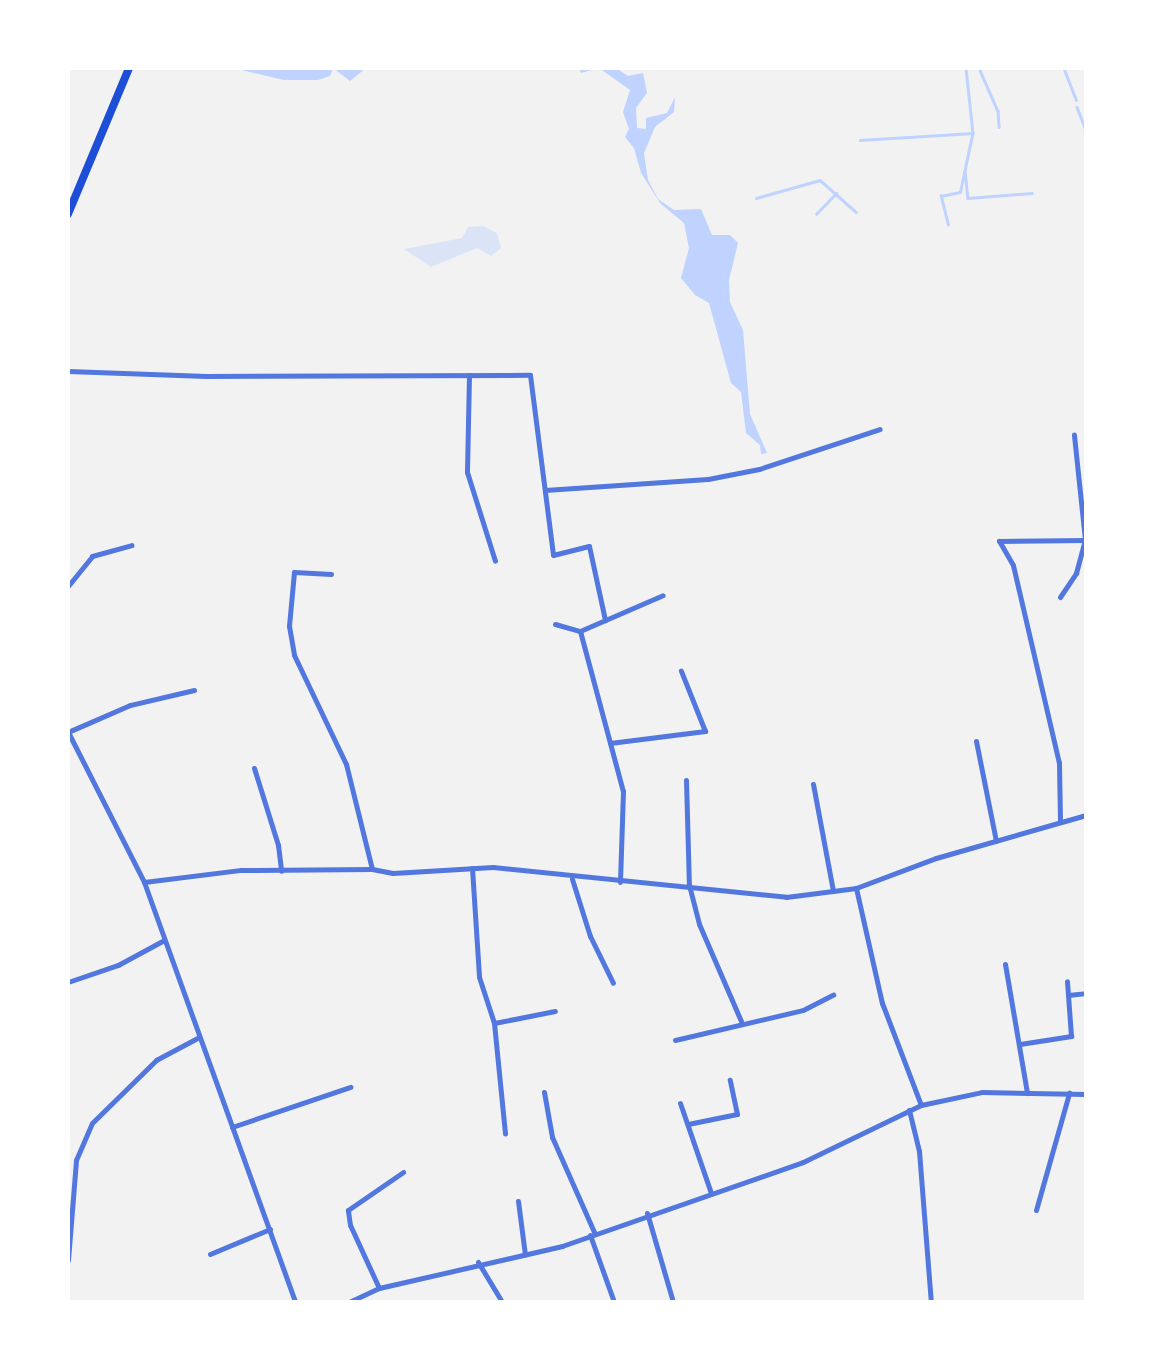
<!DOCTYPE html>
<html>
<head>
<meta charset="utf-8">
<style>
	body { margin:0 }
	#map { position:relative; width:1154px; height:1370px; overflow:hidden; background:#f2f2f2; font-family:"Noto Sans",sans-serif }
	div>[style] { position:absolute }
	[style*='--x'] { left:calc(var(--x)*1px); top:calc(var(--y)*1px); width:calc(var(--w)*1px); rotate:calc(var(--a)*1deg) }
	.green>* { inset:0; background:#dbe4f7 }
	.water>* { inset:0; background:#bfd3fe }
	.stream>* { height:2.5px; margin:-1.25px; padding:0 1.25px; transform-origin:1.25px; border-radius:1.25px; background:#bfd3fe }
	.minor>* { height:5px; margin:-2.5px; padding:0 2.5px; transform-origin:2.5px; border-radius:2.5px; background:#5277de }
	.primary>* { height:8px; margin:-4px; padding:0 4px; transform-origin:4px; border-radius:4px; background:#1d4ed8 }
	span { translate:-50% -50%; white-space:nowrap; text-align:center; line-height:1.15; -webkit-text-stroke:10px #fff; paint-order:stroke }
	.frame { position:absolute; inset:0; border:70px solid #fff; pointer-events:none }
</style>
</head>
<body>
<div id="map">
	<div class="green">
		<i style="clip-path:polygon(483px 226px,497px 233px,501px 248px,491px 256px,477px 248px,431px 267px,404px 249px,462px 238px,468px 227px)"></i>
	</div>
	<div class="water">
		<i style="clip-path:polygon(233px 68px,366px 68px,350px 81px,333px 68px,330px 76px,318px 80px,284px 80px)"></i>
		<i style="clip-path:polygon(579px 68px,616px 68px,628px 76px,643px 73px,647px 93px,636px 108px,637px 128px,646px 129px,646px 118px,667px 113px,675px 97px,674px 112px,655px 127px,644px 153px,648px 180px,658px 199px,674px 210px,701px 209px,712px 235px,730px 235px,738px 243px,729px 280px,730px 302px,743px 330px,750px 414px,767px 453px,761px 454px,760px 445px,746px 433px,741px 392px,731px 383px,709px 303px,695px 295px,681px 278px,689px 248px,684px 223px,660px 203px,641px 173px,634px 148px,625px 137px,629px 129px,623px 112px,630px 90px,599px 68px,581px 73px)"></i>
	</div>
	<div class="stream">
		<i style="--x:966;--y:68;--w:65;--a:83.9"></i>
		<i style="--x:973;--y:133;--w:39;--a:102"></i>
		<i style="--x:965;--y:171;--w:27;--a:84"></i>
		<i style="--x:968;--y:198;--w:64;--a:-4.5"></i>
		<i style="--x:979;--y:68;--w:47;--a:66.2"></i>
		<i style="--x:998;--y:111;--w:16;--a:86"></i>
		<i style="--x:1064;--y:68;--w:34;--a:69"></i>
		<i style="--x:1077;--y:107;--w:26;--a:69"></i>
		<i style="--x:860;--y:140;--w:113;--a:-3.5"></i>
		<i style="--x:756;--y:198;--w:66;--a:-15.7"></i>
		<i style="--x:820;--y:180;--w:48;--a:41.6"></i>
		<i style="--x:816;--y:214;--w:29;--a:-46"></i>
		<i style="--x:948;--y:225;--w:30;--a:-104"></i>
		<i style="--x:941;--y:196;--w:19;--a:-12"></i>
		<i style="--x:960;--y:192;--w:19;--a:-78"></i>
	</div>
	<div class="minor">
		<i style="--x:68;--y:371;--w:138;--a:2.1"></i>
		<i style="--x:206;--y:376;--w:324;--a:-0.2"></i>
		<i style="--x:530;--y:375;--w:181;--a:82.7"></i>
		<i style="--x:553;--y:555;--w:37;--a:-14"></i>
		<i style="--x:589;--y:546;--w:76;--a:77.8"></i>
		<i style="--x:469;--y:375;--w:97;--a:91.2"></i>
		<i style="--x:467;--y:472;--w:93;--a:72.5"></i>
		<i style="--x:545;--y:490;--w:163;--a:-3.9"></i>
		<i style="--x:708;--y:479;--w:52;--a:-11.1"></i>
		<i style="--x:759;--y:469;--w:127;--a:-18.3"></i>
		<i style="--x:331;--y:574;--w:37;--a:-177"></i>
		<i style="--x:294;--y:572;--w:54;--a:95.3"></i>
		<i style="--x:289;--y:626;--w:29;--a:80"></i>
		<i style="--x:294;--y:655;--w:121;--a:64.5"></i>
		<i style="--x:346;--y:764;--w:108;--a:76.1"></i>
		<i style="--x:68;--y:586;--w:38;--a:-51"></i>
		<i style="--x:92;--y:556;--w:41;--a:-15.4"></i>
		<i style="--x:1060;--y:597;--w:29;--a:-56"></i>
		<i style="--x:1076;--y:573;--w:34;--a:-75"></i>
		<i style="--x:1085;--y:540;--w:106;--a:-96"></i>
		<i style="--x:555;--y:624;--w:26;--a:16"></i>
		<i style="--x:580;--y:631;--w:90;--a:-23.4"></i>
		<i style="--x:580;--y:631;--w:166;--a:75"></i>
		<i style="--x:623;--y:791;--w:91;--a:91.9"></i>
		<i style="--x:194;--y:690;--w:66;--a:166.8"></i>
		<i style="--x:130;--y:705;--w:68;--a:156.5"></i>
		<i style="--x:68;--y:732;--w:168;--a:63.1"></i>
		<i style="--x:144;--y:882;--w:446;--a:70.2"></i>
		<i style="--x:976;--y:741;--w:102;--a:78.7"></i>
		<i style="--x:610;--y:743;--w:96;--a:-7.2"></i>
		<i style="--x:705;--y:731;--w:65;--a:-111.8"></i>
		<i style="--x:254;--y:768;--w:81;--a:72.7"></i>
		<i style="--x:278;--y:845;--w:26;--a:83"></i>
		<i style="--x:686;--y:780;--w:105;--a:88.4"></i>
		<i style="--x:689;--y:885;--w:40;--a:75.6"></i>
		<i style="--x:699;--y:924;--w:106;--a:66.6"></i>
		<i style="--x:813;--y:784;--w:109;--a:79.4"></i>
		<i style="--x:1060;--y:821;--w:58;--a:-91"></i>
		<i style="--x:1059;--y:763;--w:203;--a:-103.1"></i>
		<i style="--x:1013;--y:565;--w:28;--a:-120"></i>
		<i style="--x:999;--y:541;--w:87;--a:-0.7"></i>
		<i style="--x:472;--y:868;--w:109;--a:86.3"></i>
		<i style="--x:479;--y:977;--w:48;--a:71.9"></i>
		<i style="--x:494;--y:1023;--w:111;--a:84.3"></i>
		<i style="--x:572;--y:879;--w:60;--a:72.5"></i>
		<i style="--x:590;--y:936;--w:52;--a:63.9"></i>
		<i style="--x:144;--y:882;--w:98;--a:-7.1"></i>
		<i style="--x:241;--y:870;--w:131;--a:-0.4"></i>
		<i style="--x:372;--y:869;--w:21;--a:11"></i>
		<i style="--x:393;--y:873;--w:100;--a:-3.4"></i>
		<i style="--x:493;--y:867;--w:295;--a:5.8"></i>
		<i style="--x:786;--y:897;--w:71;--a:-7.3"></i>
		<i style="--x:856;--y:888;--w:85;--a:-20.6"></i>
		<i style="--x:936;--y:858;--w:156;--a:-16"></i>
		<i style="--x:856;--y:888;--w:118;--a:77.3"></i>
		<i style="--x:882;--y:1003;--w:109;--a:69.1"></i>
		<i style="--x:1005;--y:964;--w:131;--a:80.3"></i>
		<i style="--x:68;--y:982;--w:53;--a:-18.8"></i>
		<i style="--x:118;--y:965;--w:52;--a:-28.5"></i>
		<i style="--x:1068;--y:995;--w:18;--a:-6"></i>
		<i style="--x:494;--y:1023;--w:62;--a:-11.1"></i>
		<i style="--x:675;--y:1040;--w:131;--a:-13.2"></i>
		<i style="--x:803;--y:1010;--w:34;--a:-27"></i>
		<i style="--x:1020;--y:1044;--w:52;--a:-8.9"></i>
		<i style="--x:1071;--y:1036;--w:55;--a:-94.2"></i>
		<i style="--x:544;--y:1092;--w:46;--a:79.9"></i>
		<i style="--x:552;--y:1137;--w:106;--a:66.1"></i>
		<i style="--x:680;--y:1103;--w:95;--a:71"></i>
		<i style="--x:909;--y:1110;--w:42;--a:76.3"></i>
		<i style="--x:919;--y:1151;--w:151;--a:85.5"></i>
		<i style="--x:688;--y:1124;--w:50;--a:-11.5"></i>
		<i style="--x:737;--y:1114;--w:35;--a:-102"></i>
		<i style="--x:232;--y:1127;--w:125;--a:-18.7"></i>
		<i style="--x:518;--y:1201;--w:54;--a:82.6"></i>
		<i style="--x:1036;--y:1210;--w:122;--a:-74.2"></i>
		<i style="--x:647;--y:1213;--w:93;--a:73.7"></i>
		<i style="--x:590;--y:1235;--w:71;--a:70.3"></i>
		<i style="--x:210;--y:1254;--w:65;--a:-22.6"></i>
		<i style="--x:68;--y:1260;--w:100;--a:-85.4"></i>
		<i style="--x:76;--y:1160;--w:40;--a:-66.6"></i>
		<i style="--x:92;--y:1123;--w:90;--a:-44.5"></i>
		<i style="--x:156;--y:1060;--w:49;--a:-28.1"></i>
		<i style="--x:478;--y:1262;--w:47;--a:59"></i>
		<i style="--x:379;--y:1288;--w:69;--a:-114.7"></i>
		<i style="--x:350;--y:1225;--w:15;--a:-98"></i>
		<i style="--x:348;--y:1210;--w:67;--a:-34.6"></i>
		<i style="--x:349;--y:1302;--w:33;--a:-25"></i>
		<i style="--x:379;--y:1288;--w:188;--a:-12.9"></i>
		<i style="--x:562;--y:1246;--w:255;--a:-19.2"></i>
		<i style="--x:803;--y:1162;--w:131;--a:-25.8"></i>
		<i style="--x:921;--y:1105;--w:62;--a:-12"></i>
		<i style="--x:982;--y:1092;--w:104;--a:1.1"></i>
	</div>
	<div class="primary">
		<i style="--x:68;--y:214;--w:158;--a:-67.3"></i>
	</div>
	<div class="frame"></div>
</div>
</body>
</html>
